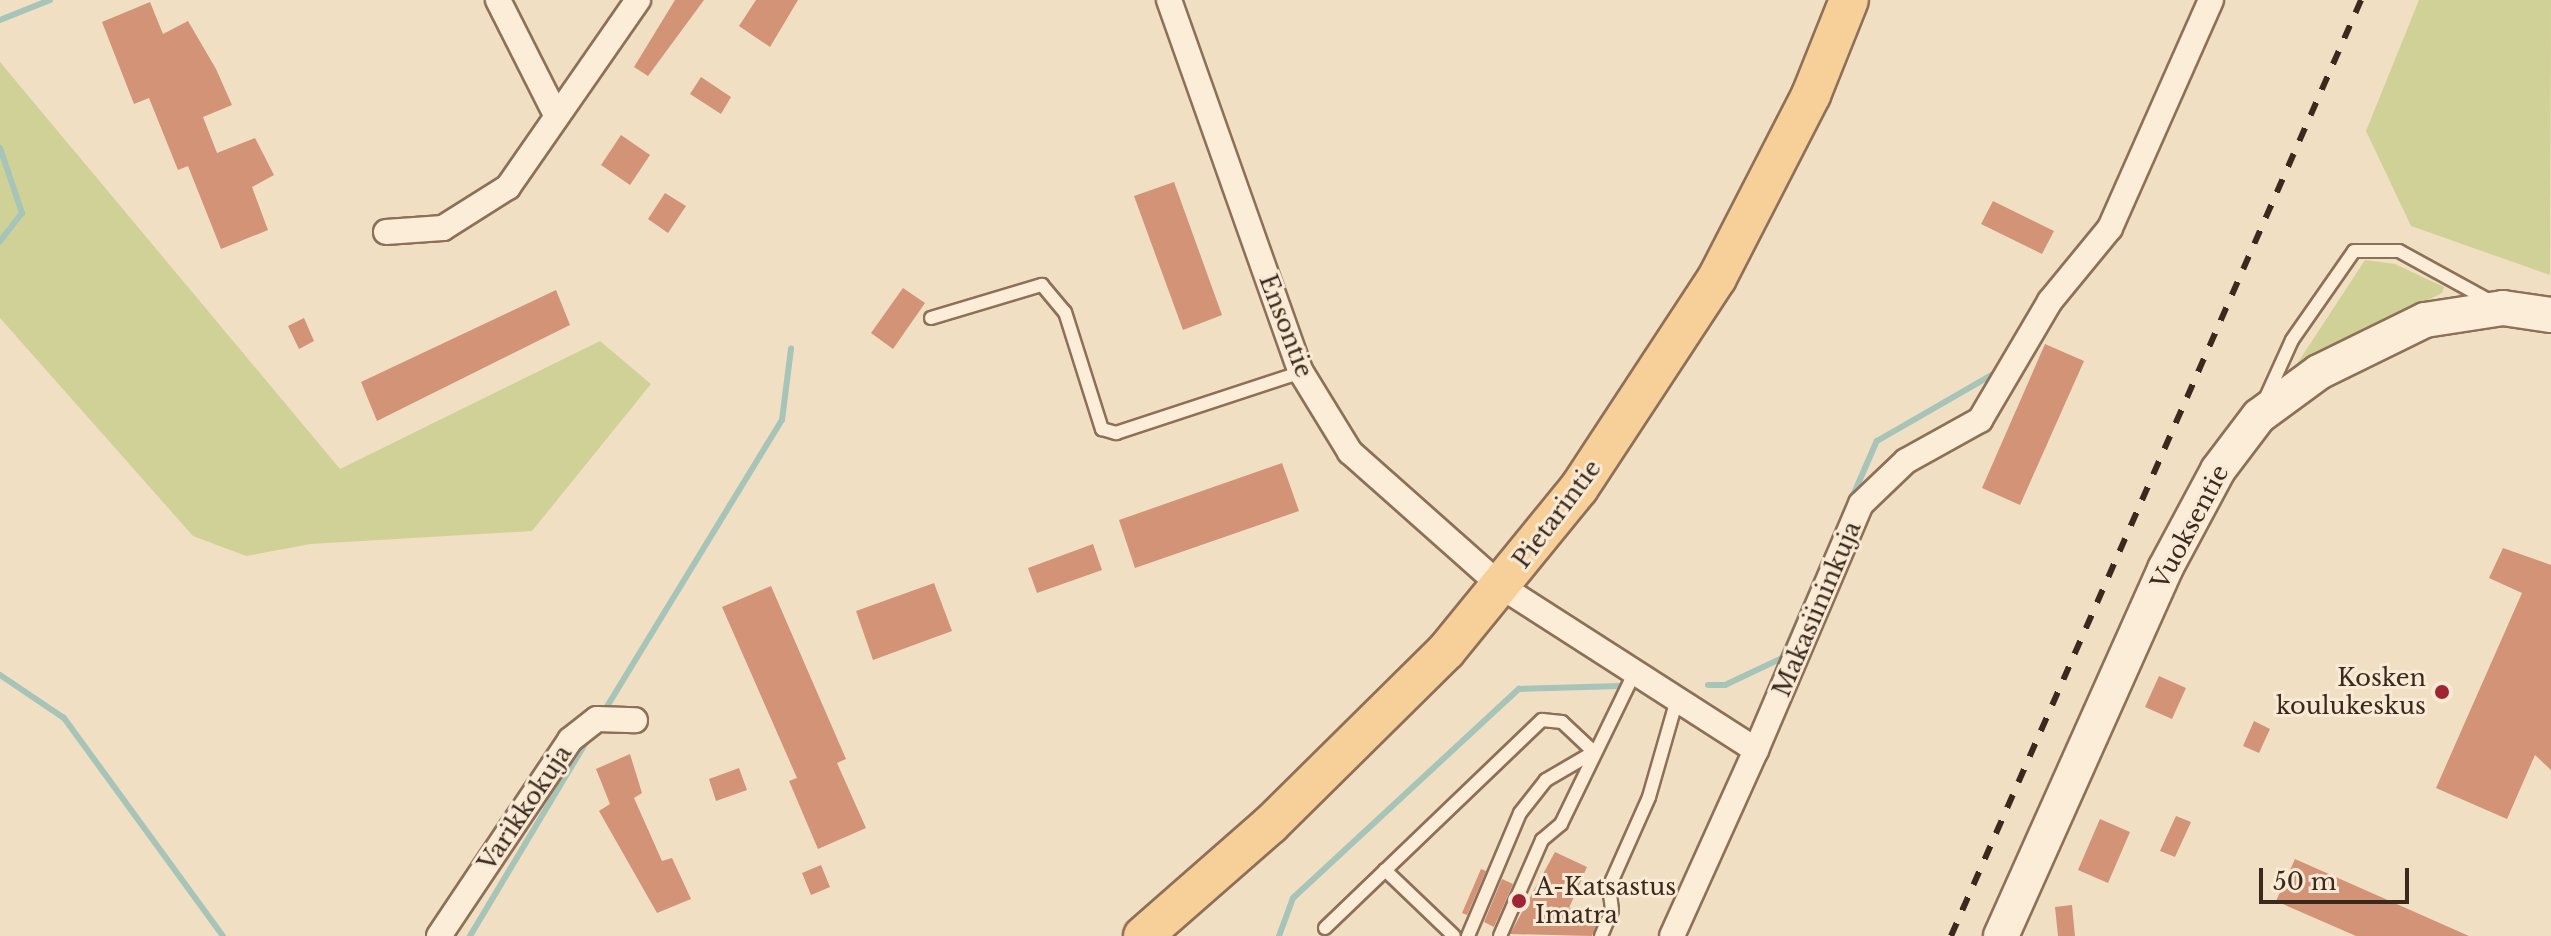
<!DOCTYPE html>
<html>
<head>
<meta charset="utf-8">
<style>
	body { margin:0 }
	#map { position:relative; width:2551px; height:936px; overflow:hidden; background:#f1dfc4; font-family:"Libre Baskerville",serif }
	div>[style] { position:absolute }
	[style*='--x'] { left:calc(var(--x)*1px); top:calc(var(--y)*1px); width:calc(var(--w)*1px); rotate:calc(var(--a)*1deg) }
	.green>* { inset:0; background:#d0d196 }
	.stream>* { height:6px; margin:-3px; padding:0 3px; transform-origin:3px; border-radius:3px; background:#a6c4b8 }
	.building>* { inset:0; background:#d29377 }
	.roads { filter:drop-shadow(2px 0 #8e6f58) drop-shadow(-2px 0 #8e6f58) drop-shadow(0 2px #8e6f58) drop-shadow(0 -2px #8e6f58) }
	.lane>* { height:12px; margin:-6px; padding:0 6px; transform-origin:6px; border-radius:6px; background:#fbedd8 }
	.street>* { height:24px; margin:-12px; padding:0 12px; transform-origin:12px; border-radius:12px; background:#fbedd8 }
	.secondary>* { height:34px; margin:-17px; padding:0 17px; transform-origin:17px; border-radius:17px; background:#fbedd8 }
	.primary>* { height:38px; margin:-19px; padding:0 19px; transform-origin:19px; border-radius:19px; background:#f7cf99 }
	.rail>* { height:6px; margin-top:-3px; transform-origin:0; background:repeating-linear-gradient(90deg,#3c291e 0 14px,transparent 0 28px) }
	.dots>* { width:22px; height:22px; translate:-50% -50%; box-sizing:border-box; border:4px solid #f8ead4; border-radius:50% }
	span { translate:-50% -50%; white-space:nowrap; text-align:center; line-height:1.15; -webkit-text-stroke:6px #f8ead4; paint-order:stroke }
	.street-label { font-size:24px; color:#3c291e }
	.poi-label { font-size:24px; color:#3c291e }
	.right { translate:-100% -50%; text-align:right }
	.left { translate:0 -50%; text-align:left }
	.scale { position:absolute; left:2259px; top:868px; width:150px; height:36px; box-sizing:border-box; border:4px solid #3c291e; border-top:0; padding-left:10px; font-size:24px; line-height:28px; white-space:nowrap; color:#3c291e; -webkit-text-stroke:6px #f8ead4; paint-order:stroke }
</style>
</head>
<body>
<div id="map">
	<div class="green">
		<i style="clip-path:polygon(2419px 0,2551px 0,2550px 275px,2411px 226px,2366px 131px)"></i>
		<i style="clip-path:polygon(0 62px,340px 469px,600px 341px,651px 384px,532px 531px,311px 544px,246px 556px,193px 536px,0 318px)"></i>
		<i style="clip-path:polygon(2365px 260px,2395px 264px,2444px 287px,2442px 293px,2295px 367px)"></i>
	</div>
	<div class="stream">
		<i style="--x:0;--y:20;--w:54;--a:-21.8"></i>
		<i style="--x:0;--y:148;--w:69;--a:71.3"></i>
		<i style="--x:22;--y:213;--w:36;--a:128"></i>
		<i style="--x:0;--y:675;--w:77;--a:33.9"></i>
		<i style="--x:64;--y:718;--w:270;--a:53.9"></i>
		<i style="--x:1708;--y:685;--w:17;--a:0"></i>
		<i style="--x:1725;--y:685;--w:63;--a:-25.3"></i>
		<i style="--x:1782;--y:658;--w:237;--a:-66.4"></i>
		<i style="--x:1877;--y:441;--w:133;--a:-29.9"></i>
		<i style="--x:603;--y:713;--w:343;--a:-58.6"></i>
		<i style="--x:782;--y:420;--w:72;--a:-82.8"></i>
		<i style="--x:470;--y:936;--w:232;--a:-59.1"></i>
		<i style="--x:1279;--y:936;--w:40;--a:-69.8"></i>
		<i style="--x:1293;--y:898;--w:308;--a:-42.8"></i>
		<i style="--x:1519;--y:689;--w:101;--a:-1.7"></i>
	</div>
	<div class="building">
		<i style="clip-path:polygon(675px 0,704px 0,648px 76px,634px 67px)"></i>
		<i style="clip-path:polygon(756px 0,798px 0,770px 47px,739px 26px)"></i>
		<i style="clip-path:polygon(150px 2px,163px 34px,188px 21px,216px 69px,232px 105px,203px 117px,217px 153px,255px 138px,274px 175px,252px 187px,268px 230px,221px 249px,188px 166px,178px 170px,149px 98px,134px 104px,102px 22px)"></i>
		<i style="clip-path:polygon(701px 77px,731px 97px,721px 114px,690px 94px)"></i>
		<i style="clip-path:polygon(621px 135px,650px 155px,630px 185px,601px 165px)"></i>
		<i style="clip-path:polygon(1174px 182px,1222px 315px,1183px 330px,1134px 196px)"></i>
		<i style="clip-path:polygon(665px 193px,686px 206px,668px 233px,648px 219px)"></i>
		<i style="clip-path:polygon(1993px 201px,2054px 231px,2042px 254px,1981px 224px)"></i>
		<i style="clip-path:polygon(903px 288px,925px 303px,893px 349px,871px 333px)"></i>
		<i style="clip-path:polygon(556px 290px,570px 325px,377px 421px,361px 382px)"></i>
		<i style="clip-path:polygon(304px 318px,314px 341px,299px 349px,288px 326px)"></i>
		<i style="clip-path:polygon(2045px 344px,2084px 361px,2020px 505px,1982px 488px)"></i>
		<i style="clip-path:polygon(1282px 463px,1299px 511px,1135px 568px,1119px 520px)"></i>
		<i style="clip-path:polygon(1093px 544px,1102px 570px,1037px 593px,1028px 568px)"></i>
		<i style="clip-path:polygon(2503px 548px,2551px 565px,2551px 770px,2535px 755px,2507px 819px,2436px 788px,2522px 593px,2489px 578px)"></i>
		<i style="clip-path:polygon(934px 583px,952px 631px,873px 660px,856px 611px)"></i>
		<i style="clip-path:polygon(771px 586px,846px 759px,837px 763px,866px 828px,818px 849px,789px 781px,797px 778px,722px 607px)"></i>
		<i style="clip-path:polygon(2159px 676px,2186px 688px,2172px 719px,2145px 707px)"></i>
		<i style="clip-path:polygon(2254px 721px,2270px 729px,2259px 753px,2243px 746px)"></i>
		<i style="clip-path:polygon(630px 754px,642px 793px,634px 798px,662px 861px,672px 858px,691px 899px,657px 913px,599px 811px,610px 804px,596px 769px)"></i>
		<i style="clip-path:polygon(739px 768px,747px 790px,716px 801px,709px 779px)"></i>
		<i style="clip-path:polygon(2176px 816px,2191px 822px,2175px 857px,2160px 851px)"></i>
		<i style="clip-path:polygon(2100px 819px,2130px 832px,2108px 883px,2078px 870px)"></i>
		<i style="clip-path:polygon(1555px 852px,1587px 867px,1569px 908px,1598px 921px,1592px 936px,1510px 934px)"></i>
		<i style="clip-path:polygon(2295px 859px,2469px 936px,2356px 936px,2276px 901px)"></i>
		<i style="clip-path:polygon(821px 865px,830px 887px,811px 895px,802px 873px)"></i>
		<i style="clip-path:polygon(1481px 869px,1486px 871px,1467px 915px,1462px 913px)"></i>
		<i style="clip-path:polygon(1502px 879px,1513px 884px,1494px 927px,1484px 922px)"></i>
		<i style="clip-path:polygon(2072px 905px,2075px 936px,2058px 936px,2055px 907px)"></i>
	</div>
	<div class="roads">
		<div class="lane">
			<i style="--x:931;--y:318;--w:116;--a:-16.6"></i>
			<i style="--x:1042;--y:285;--w:35;--a:50"></i>
			<i style="--x:1065;--y:312;--w:123;--a:72.5"></i>
			<i style="--x:1102;--y:429;--w:15;--a:16"></i>
			<i style="--x:1116;--y:433;--w:195;--a:-18.2"></i>
			<i style="--x:2263;--y:404;--w:70;--a:-65.6"></i>
			<i style="--x:2292;--y:340;--w:108;--a:-55.1"></i>
			<i style="--x:2354;--y:251;--w:45;--a:0"></i>
			<i style="--x:2399;--y:251;--w:104;--a:28.8"></i>
			<i style="--x:1385;--y:870;--w:95;--a:43.7"></i>
			<i style="--x:1325;--y:928;--w:301;--a:-43.8"></i>
			<i style="--x:1542;--y:720;--w:20;--a:6"></i>
			<i style="--x:1562;--y:722;--w:44;--a:43.2"></i>
			<i style="--x:1594;--y:752;--w:56;--a:149.7"></i>
			<i style="--x:1546;--y:780;--w:42;--a:128.2"></i>
			<i style="--x:1520;--y:813;--w:134;--a:112.9"></i>
			<i style="--x:1500;--y:936;--w:105;--a:-66.4"></i>
			<i style="--x:1542;--y:840;--w:25;--a:-40"></i>
			<i style="--x:1561;--y:824;--w:165;--a:-64.1"></i>
			<i style="--x:1601;--y:936;--w:28;--a:-67"></i>
			<i style="--x:1612;--y:910;--w:23;--a:-97"></i>
			<i style="--x:1609;--y:887;--w:98;--a:-66"></i>
			<i style="--x:1649;--y:797;--w:98;--a:-74"></i>
		</div>
		<div class="street">
			<i style="--x:498;--y:0;--w:127;--a:63.2"></i>
			<i style="--x:1169;--y:0;--w:395;--a:70.5"></i>
			<i style="--x:1301;--y:372;--w:94;--a:58.5"></i>
			<i style="--x:1350;--y:452;--w:203;--a:41.6"></i>
			<i style="--x:1502;--y:587;--w:302;--a:32.7"></i>
			<i style="--x:1756;--y:750;--w:267;--a:-66.9"></i>
			<i style="--x:1861;--y:504;--w:62;--a:-43.7"></i>
			<i style="--x:1906;--y:461;--w:85;--a:-29"></i>
			<i style="--x:1980;--y:420;--w:138;--a:-59.5"></i>
			<i style="--x:2050;--y:301;--w:94;--a:-50.6"></i>
			<i style="--x:2110;--y:228;--w:249;--a:-66.1"></i>
			<i style="--x:386;--y:232;--w:57;--a:-4"></i>
			<i style="--x:443;--y:228;--w:77;--a:-32.2"></i>
			<i style="--x:508;--y:187;--w:228;--a:-55.2"></i>
			<i style="--x:439;--y:936;--w:236;--a:-56.2"></i>
			<i style="--x:570;--y:740;--w:34;--a:-38"></i>
			<i style="--x:597;--y:719;--w:38;--a:2"></i>
			<i style="--x:1672;--y:936;--w:204;--a:-65.7"></i>
		</div>
		<div class="secondary">
			<i style="--x:2001;--y:936;--w:402;--a:-65.9"></i>
			<i style="--x:2165;--y:569;--w:112;--a:-61.8"></i>
			<i style="--x:2218;--y:470;--w:68;--a:-52.8"></i>
			<i style="--x:2259;--y:416;--w:74;--a:-36.3"></i>
			<i style="--x:2319;--y:372;--w:118;--a:-26.1"></i>
			<i style="--x:2425;--y:320;--w:79;--a:-8.7"></i>
			<i style="--x:2503;--y:308;--w:49;--a:8.3"></i>
		</div>
		<div class="primary">
			<i style="--x:1143;--y:936;--w:169;--a:-41.2"></i>
			<i style="--x:1270;--y:825;--w:247;--a:-44.7"></i>
			<i style="--x:1446;--y:651;--w:210;--a:-50.8"></i>
			<i style="--x:1579;--y:488;--w:251;--a:-56.7"></i>
			<i style="--x:1717;--y:278;--w:206;--a:-62.8"></i>
			<i style="--x:1811;--y:95;--w:102;--a:-68.2"></i>
		</div>
	</div>
	<div class="rail">
		<i style="--x:1951;--y:936;--w:1022;--a:-66.34"></i>
	</div>
	<div class="dots">
		<i style="left:2442px;top:692px;background:#a12433"></i>
		<i style="left:1519px;top:901px;background:#a12433"></i>
	</div>
	<div class="street-label">
		<span style="left:1286px;top:326px;rotate:69deg">Ensontie</span>
		<span style="left:1557px;top:514px;rotate:-53deg">Pietarintie</span>
		<span style="left:2190px;top:527px;rotate:-62deg">Vuoksentie</span>
		<span style="left:1817px;top:609px;rotate:-67deg">Makasiininkuja</span>
		<span style="left:525px;top:808px;rotate:-56deg">Varikkokuja</span>
	</div>
	<div class="poi-label">
		<span class="right" style="left:2426px;top:692px">Kosken<br>koulukeskus</span>
		<span class="left" style="left:1535px;top:901px">A-Katsastus<br>Imatra</span>
	</div>
	<div class="scale">50 m</div>
</div>
</body>
</html>
